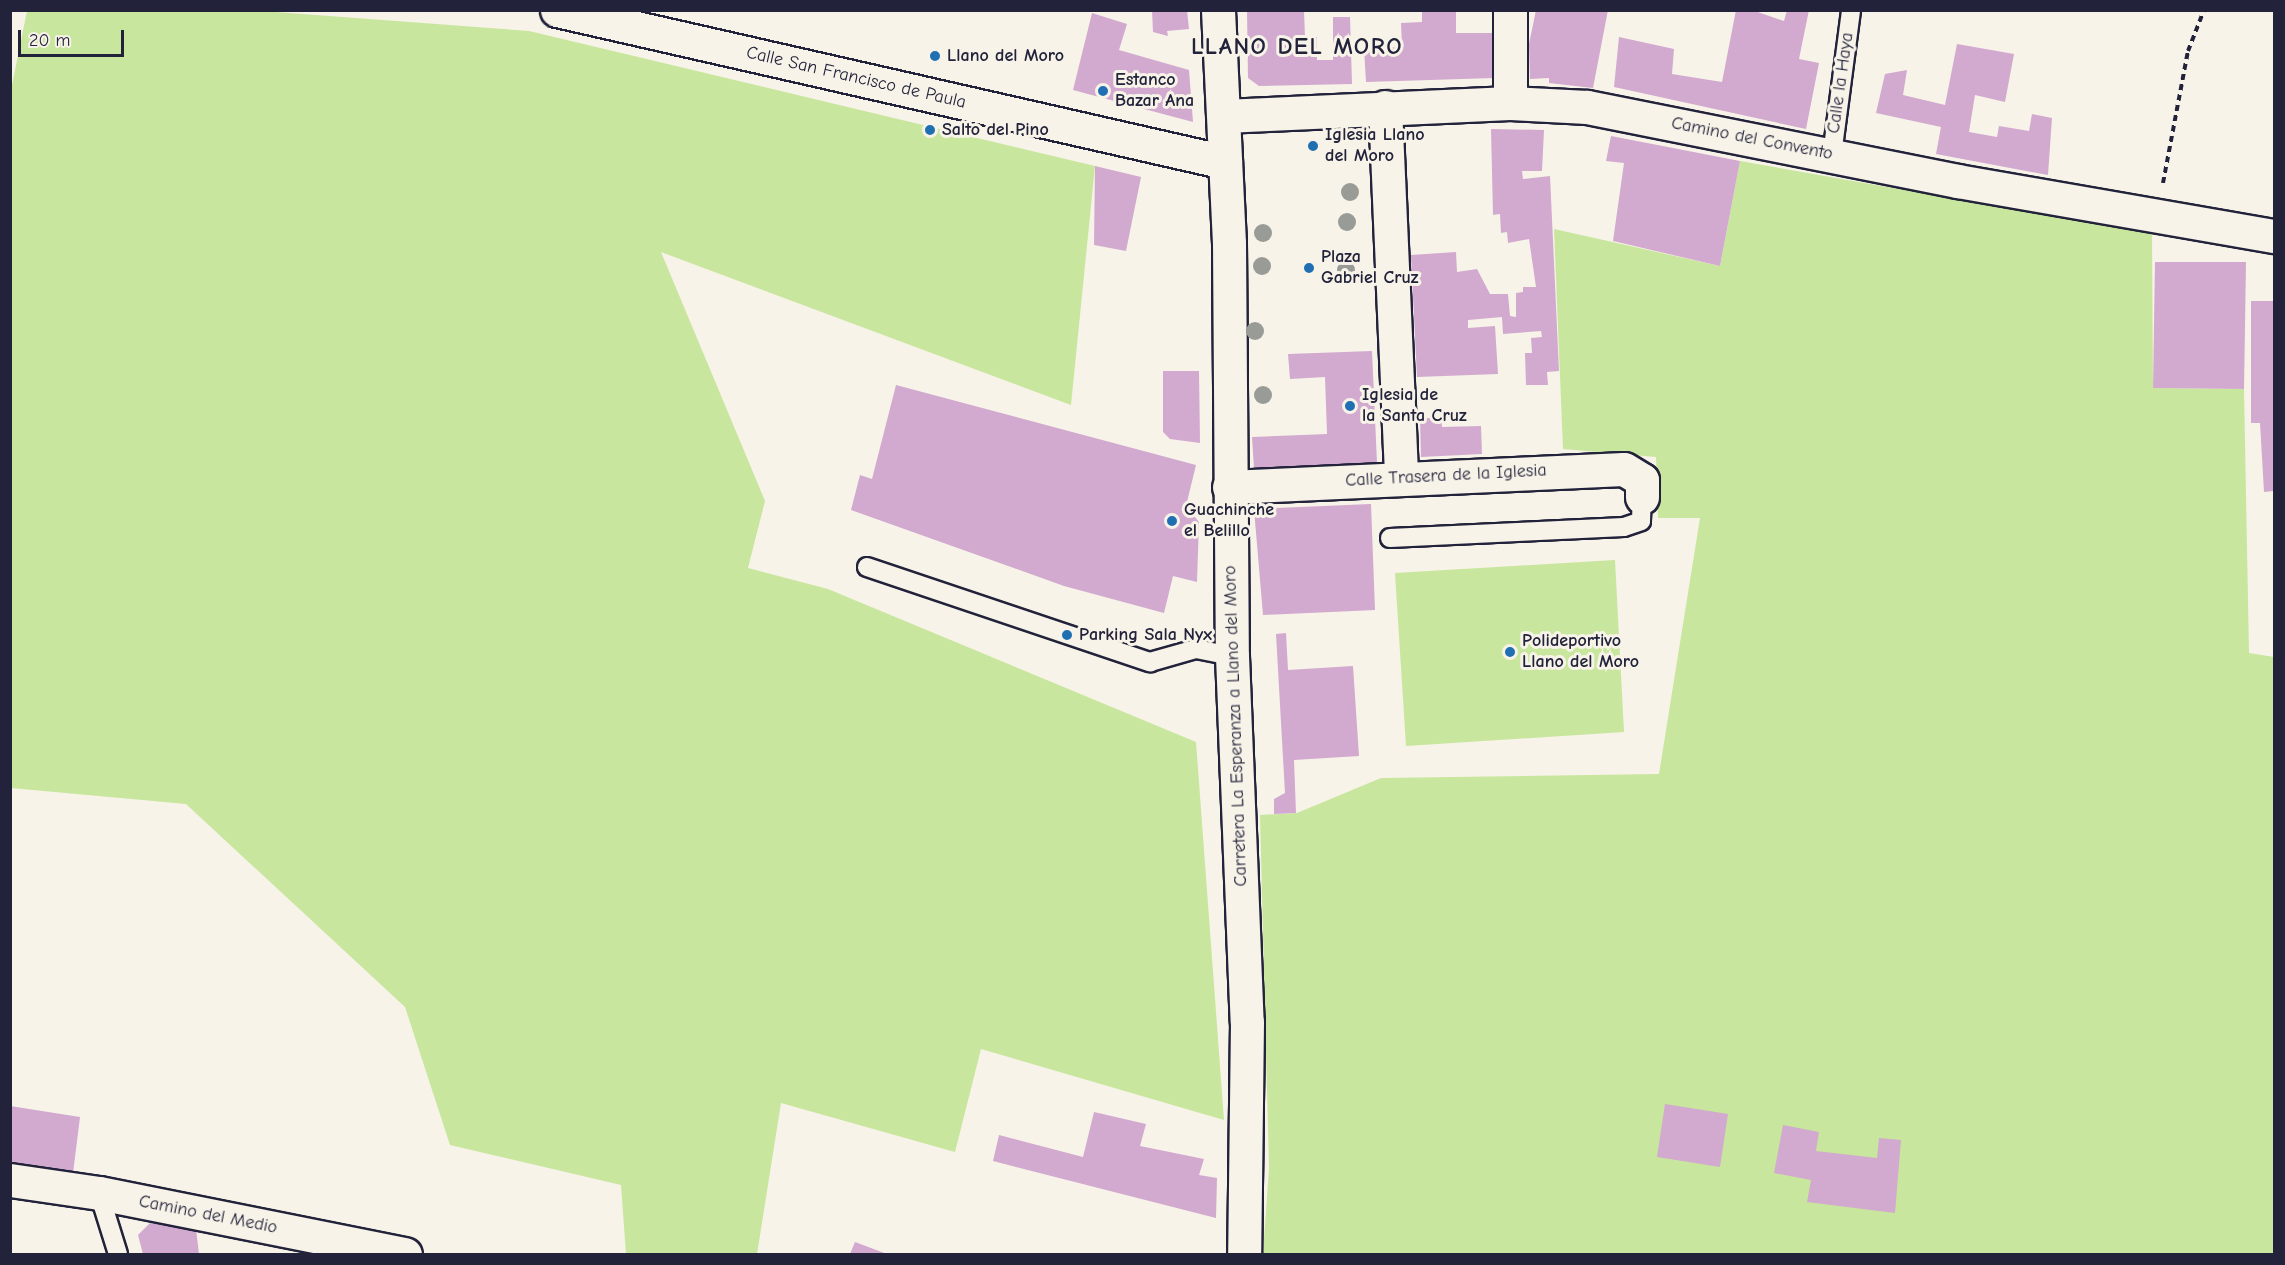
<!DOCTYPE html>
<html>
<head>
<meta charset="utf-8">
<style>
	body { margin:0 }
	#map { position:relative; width:2285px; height:1265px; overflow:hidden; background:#f7f3e8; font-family:"Comic Neue",sans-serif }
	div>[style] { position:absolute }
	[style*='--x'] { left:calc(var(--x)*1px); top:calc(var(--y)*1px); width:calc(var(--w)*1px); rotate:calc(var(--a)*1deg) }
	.green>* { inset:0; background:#c8e69d }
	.building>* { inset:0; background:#d2a9cf }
	.path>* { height:4px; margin-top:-2px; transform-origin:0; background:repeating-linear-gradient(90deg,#22223b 0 6px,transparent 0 10.5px) }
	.roads { filter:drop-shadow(2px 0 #22223b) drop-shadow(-2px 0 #22223b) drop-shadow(0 2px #22223b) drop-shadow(0 -2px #22223b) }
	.service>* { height:18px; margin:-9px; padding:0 9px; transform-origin:9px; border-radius:9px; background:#f7f3e8 }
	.minor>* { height:33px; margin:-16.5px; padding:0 16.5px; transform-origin:16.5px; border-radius:16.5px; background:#f7f3e8 }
	.secondary>* { height:33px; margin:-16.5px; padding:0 16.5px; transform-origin:16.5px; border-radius:16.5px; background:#f7f3e8 }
	.trees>* { width:18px; height:18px; margin:-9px; border-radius:50%; background:#999b97 }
	.dots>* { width:16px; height:16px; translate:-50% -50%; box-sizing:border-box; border:3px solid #f7f3e8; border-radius:50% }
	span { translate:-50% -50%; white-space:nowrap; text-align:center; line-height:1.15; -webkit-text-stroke:6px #f7f3e8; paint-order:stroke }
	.poi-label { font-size:18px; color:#22223b; font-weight:700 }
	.left { translate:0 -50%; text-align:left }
	.street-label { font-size:18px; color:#22223b }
	.district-label { font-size:24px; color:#22223b; font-weight:700; letter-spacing:1.5px }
	.frame { position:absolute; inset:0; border:12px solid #22223b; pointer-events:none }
	.scale { position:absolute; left:18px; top:30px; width:106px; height:27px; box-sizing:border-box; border:3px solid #22223b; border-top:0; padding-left:8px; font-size:18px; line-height:21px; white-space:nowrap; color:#22223b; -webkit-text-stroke:4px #f7f3e8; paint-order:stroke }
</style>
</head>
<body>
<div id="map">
	<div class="green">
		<i style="clip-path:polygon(27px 11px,262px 11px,529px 31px,1095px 166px,1071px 405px,661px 252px,765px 501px,748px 568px,828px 589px,1196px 742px,1224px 1120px,981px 1049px,955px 1152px,781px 1103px,757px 1254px,626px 1254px,621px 1185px,450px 1145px,405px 1007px,186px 804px,11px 788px,10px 95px)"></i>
		<i style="clip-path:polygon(1740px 161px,2152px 234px,2153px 388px,2244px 389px,2249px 653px,2274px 657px,2274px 1254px,1263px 1254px,1269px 1168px,1260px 815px,1297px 813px,1381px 778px,1659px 774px,1700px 518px,1658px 518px,1656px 457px,1563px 449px,1554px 229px,1720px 266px)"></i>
		<i style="clip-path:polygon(1615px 560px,1624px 732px,1406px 746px,1395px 573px)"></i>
	</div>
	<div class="building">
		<i style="clip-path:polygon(1152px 10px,1187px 10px,1189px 29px,1167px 31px,1168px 36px,1153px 32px)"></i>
		<i style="clip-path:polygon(1247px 10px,1304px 10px,1305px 37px,1317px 37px,1317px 60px,1333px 60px,1333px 17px,1350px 17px,1352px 84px,1259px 86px,1248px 78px)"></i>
		<i style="clip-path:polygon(1422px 10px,1456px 10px,1456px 33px,1494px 33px,1494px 78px,1366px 82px,1364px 49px,1402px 47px,1401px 23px,1422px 22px)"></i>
		<i style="clip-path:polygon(1536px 10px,1608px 10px,1593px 88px,1549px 83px,1549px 78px,1530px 79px,1529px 44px)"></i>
		<i style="clip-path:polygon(1736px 10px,1752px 10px,1784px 21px,1787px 10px,1809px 10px,1799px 59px,1819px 63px,1806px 129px,1614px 87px,1619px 37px,1674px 49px,1672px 74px,1722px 82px)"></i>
		<i style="clip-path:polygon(1092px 13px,1127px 24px,1119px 50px,1189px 70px,1193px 122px,1073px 90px)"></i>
		<i style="clip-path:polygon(1957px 44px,2014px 54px,2005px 102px,1975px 95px,1969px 132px,1997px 137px,1999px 126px,2029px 131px,2032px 114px,2052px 118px,2048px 175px,1936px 154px,1941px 127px,1876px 113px,1885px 74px,1907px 70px,1903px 95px,1945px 105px)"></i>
		<i style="clip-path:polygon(1491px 129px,1544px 130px,1542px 171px,1522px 171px,1523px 179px,1550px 176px,1559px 371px,1547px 372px,1548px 385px,1526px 385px,1525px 353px,1532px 353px,1531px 338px,1542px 337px,1541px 331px,1503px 334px,1502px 317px,1468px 320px,1468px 328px,1495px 326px,1498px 374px,1417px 377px,1411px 255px,1456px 252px,1457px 272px,1477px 269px,1490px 294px,1508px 294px,1510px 316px,1516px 317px,1516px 293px,1523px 292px,1523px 287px,1536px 287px,1529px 239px,1508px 243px,1507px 232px,1501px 233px,1500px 214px,1493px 215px)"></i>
		<i style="clip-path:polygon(1611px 136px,1740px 161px,1720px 266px,1613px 241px,1624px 163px,1606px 161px)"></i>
		<i style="clip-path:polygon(1095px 166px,1141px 177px,1126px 251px,1094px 245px)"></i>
		<i style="clip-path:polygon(2155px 262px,2246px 262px,2244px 389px,2153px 388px)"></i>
		<i style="clip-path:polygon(2251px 301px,2274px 301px,2274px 491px,2264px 492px,2260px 423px,2251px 423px)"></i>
		<i style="clip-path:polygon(1372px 351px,1377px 463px,1254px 469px,1252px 437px,1327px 434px,1325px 377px,1290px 379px,1288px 354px)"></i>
		<i style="clip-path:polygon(1163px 371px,1199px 371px,1200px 443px,1170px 439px,1163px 432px)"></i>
		<i style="clip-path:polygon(896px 385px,1196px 465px,1186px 506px,1199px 522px,1197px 582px,1173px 576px,1164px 613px,1064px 586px,851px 510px,860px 475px,872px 479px)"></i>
		<i style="clip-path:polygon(1420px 418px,1441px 418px,1442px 427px,1481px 426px,1482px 454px,1421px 457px)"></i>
		<i style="clip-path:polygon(1371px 504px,1375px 610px,1263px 615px,1254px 509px)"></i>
		<i style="clip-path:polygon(1286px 633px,1288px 670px,1353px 666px,1359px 756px,1294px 760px,1296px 813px,1274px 814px,1274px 799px,1285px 793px,1276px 634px)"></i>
		<i style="clip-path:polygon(1665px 1104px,1728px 1114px,1720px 1167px,1657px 1157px)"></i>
		<i style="clip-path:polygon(10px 1106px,80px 1117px,73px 1173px,10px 1164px)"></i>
		<i style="clip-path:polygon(1094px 1112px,1146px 1124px,1140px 1146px,1204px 1159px,1199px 1175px,1217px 1178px,1216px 1218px,993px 1161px,999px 1135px,1083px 1157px)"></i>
		<i style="clip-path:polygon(1783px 1125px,1819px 1132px,1816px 1151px,1877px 1158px,1879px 1138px,1901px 1140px,1895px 1213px,1807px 1202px,1811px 1180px,1774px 1173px)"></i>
		<i style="clip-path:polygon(150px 1223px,196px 1229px,199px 1254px,143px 1254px,138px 1235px)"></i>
		<i style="clip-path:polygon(855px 1242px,887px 1254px,850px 1254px)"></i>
	</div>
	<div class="path">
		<i style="--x:2163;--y:183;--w:134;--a:-79.3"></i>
		<i style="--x:2188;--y:51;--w:44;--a:-68.7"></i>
	</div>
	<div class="roads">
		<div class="service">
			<i style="--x:1832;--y:155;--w:146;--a:-82.5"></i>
			<i style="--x:1390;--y:538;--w:234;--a:-2.7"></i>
			<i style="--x:1624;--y:527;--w:18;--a:-19"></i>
			<i style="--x:1641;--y:521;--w:24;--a:-88"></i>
			<i style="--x:867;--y:567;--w:299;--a:18.6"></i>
			<i style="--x:1150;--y:662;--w:48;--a:-15.8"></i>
			<i style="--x:1196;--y:649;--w:37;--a:11"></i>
			<i style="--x:99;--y:1193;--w:64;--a:72.7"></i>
		</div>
		<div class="minor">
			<i style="--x:1510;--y:103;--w:93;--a:-90"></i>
			<i style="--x:1385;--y:107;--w:370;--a:87.5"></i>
			<i style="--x:1224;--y:116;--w:286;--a:-2.6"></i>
			<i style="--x:1510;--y:103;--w:77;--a:3"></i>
			<i style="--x:1587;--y:107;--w:378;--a:11.3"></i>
			<i style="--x:1958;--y:181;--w:321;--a:9.9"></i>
			<i style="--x:1229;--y:487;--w:395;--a:-2.6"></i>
			<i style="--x:1624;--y:469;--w:21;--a:31"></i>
			<i style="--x:1642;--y:480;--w:17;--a:90"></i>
			<i style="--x:10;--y:1180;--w:90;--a:8.3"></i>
			<i style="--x:99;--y:1193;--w:312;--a:11.3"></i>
		</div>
		<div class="secondary">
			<i style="--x:557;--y:10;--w:685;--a:12.82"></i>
			<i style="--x:1218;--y:10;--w:233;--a:87.3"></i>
			<i style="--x:1229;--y:243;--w:413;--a:89.6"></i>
			<i style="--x:1232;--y:656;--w:366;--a:87.7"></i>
			<i style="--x:1247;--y:1022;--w:232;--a:90.7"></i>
		</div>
	</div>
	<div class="trees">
		<i style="left:1350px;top:192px"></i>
		<i style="left:1347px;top:222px"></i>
		<i style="left:1263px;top:233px"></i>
		<i style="left:1262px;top:266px"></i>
		<i style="left:1346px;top:270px"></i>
		<i style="left:1255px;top:331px"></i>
		<i style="left:1263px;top:395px"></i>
	</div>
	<div class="dots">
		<i style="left:935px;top:56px;background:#1f6fb2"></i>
		<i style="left:1103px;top:91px;background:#1f6fb2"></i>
		<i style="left:930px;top:130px;background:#1f6fb2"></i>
		<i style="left:1313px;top:146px;background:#1f6fb2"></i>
		<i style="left:1309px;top:268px;background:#1f6fb2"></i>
		<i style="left:1350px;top:406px;background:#1f6fb2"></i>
		<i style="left:1172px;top:521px;background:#1f6fb2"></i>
		<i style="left:1067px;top:635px;background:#1f6fb2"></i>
		<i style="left:1510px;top:652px;background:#1f6fb2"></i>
	</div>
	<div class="poi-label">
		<span class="left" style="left:947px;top:56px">Llano del Moro</span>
		<span class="left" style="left:1115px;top:91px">Estanco<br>Bazar Ana</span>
		<span class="left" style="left:942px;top:130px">Salto del Pino</span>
		<span class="left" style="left:1325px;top:146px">Iglesia Llano<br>del Moro</span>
		<span class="left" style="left:1321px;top:268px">Plaza<br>Gabriel Cruz</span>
		<span class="left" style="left:1362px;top:406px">Iglesia de<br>la Santa Cruz</span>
		<span class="left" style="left:1184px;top:521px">Guachinche<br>el Belillo</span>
		<span class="left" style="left:1079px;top:635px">Parking Sala Nyx</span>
		<span class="left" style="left:1522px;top:652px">Polideportivo<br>Llano del Moro</span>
	</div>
	<div class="street-label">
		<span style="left:856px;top:78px;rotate:13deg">Calle San Francisco de Paula</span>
		<span style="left:1841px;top:83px;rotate:-82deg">Calle la Haya</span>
		<span style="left:1752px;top:139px;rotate:11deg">Camino del Convento</span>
		<span style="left:1446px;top:476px;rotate:-3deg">Calle Trasera de la Iglesia</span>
		<span style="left:1236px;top:726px;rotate:-92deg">Carretera La Esperanza a Llano del Moro</span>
		<span style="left:208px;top:1215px;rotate:11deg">Camino del Medio</span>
	</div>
	<div class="district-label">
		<span style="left:1297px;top:47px">LLANO DEL MORO</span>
	</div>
	<div class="frame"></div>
	<div class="scale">20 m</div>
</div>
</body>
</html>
